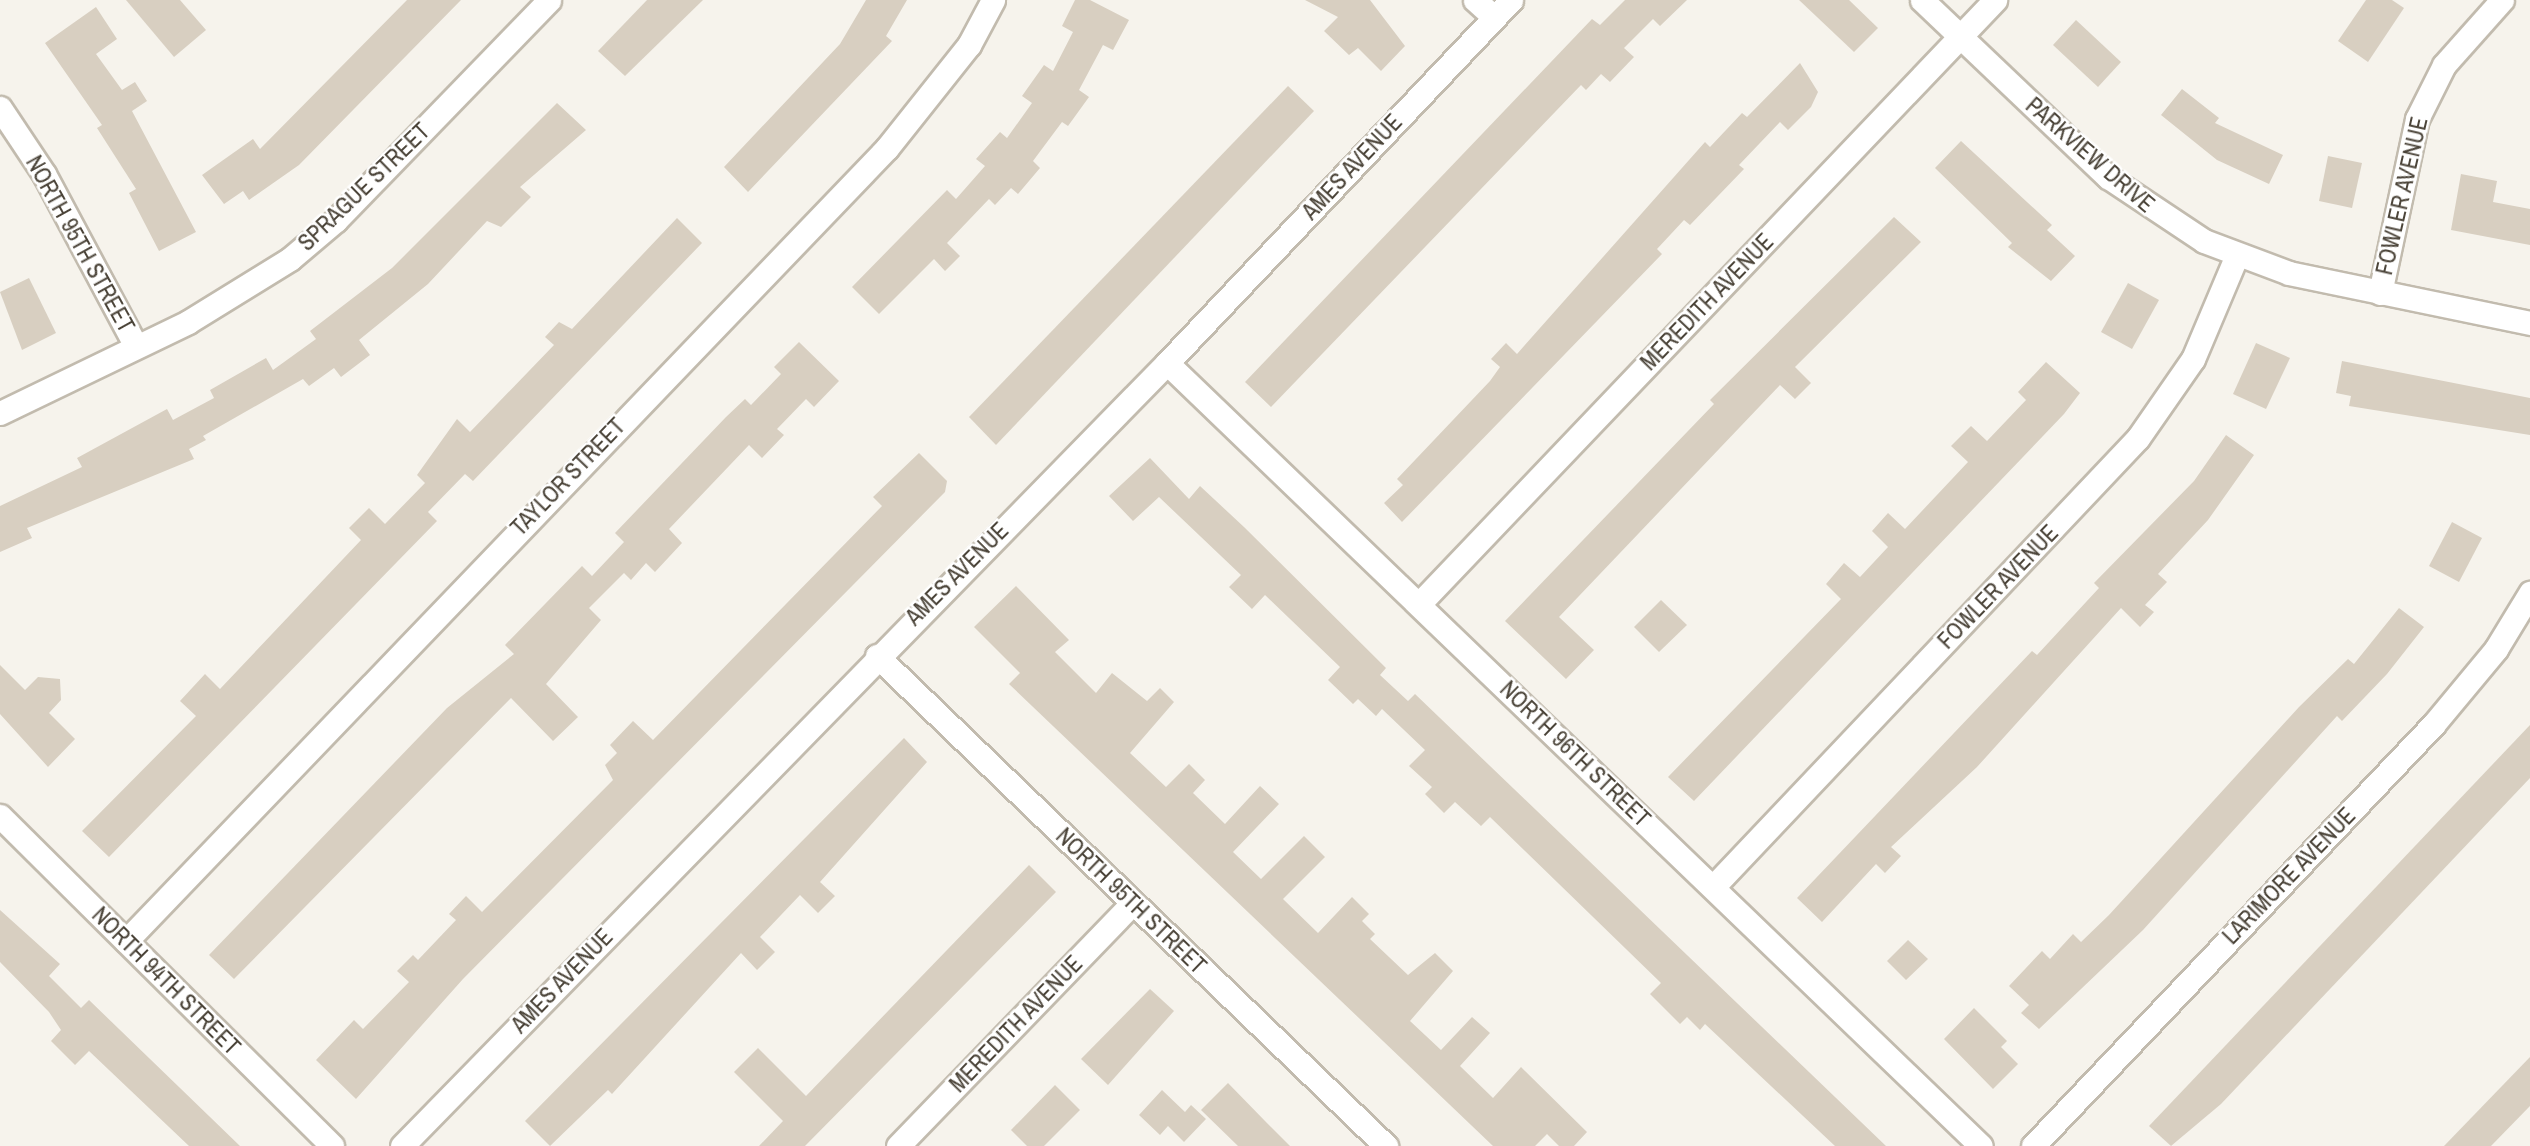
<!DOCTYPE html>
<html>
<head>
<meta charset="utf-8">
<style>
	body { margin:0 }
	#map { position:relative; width:2530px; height:1146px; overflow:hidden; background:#f6f3ec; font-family:"Archivo Narrow",sans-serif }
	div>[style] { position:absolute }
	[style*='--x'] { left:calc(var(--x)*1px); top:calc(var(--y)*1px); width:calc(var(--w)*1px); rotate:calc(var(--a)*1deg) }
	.building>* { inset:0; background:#d8cfc1 }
	.roads { filter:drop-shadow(2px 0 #c2bbae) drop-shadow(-2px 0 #c2bbae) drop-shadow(0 2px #c2bbae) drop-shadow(0 -2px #c2bbae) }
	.minor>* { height:23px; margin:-11.5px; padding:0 11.5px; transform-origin:11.5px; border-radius:11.5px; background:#fff }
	span { translate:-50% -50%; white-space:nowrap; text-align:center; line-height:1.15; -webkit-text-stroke:5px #fff; paint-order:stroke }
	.street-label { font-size:23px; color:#4b4439 }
</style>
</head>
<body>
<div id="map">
	<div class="building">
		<i style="clip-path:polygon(126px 0,180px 0,206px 30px,174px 57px)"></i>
		<i style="clip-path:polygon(407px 0,461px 0,299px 165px,249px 200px,243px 191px,224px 204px,202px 175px,253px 139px,260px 149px)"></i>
		<i style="clip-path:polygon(647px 0,703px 0,625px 76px,598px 51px)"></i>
		<i style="clip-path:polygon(866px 0,907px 0,886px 36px,892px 41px,748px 192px,724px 167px,840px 44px)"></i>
		<i style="clip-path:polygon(1075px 0,1090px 0,1129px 20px,1113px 50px,1103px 45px,1079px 90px,1089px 97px,1068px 126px,1062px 122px,1033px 161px,1040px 168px,1018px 194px,1011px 188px,995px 205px,989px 199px,947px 243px,960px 256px,945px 271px,934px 259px,879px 314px,852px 287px,947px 190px,956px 199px,985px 166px,976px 159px,1000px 132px,1007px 138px,1032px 103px,1022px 96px,1044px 65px,1053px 71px,1073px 32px,1062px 26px)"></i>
		<i style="clip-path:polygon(1305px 0,1370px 0,1405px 46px,1381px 71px,1358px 48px,1349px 55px,1324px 31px,1338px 17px)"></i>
		<i style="clip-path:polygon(1625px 0,1687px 0,1660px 26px,1653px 19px,1624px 48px,1634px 57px,1610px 82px,1601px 74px,1586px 90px,1581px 85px,1271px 407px,1245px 382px,1592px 19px,1600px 25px)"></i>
		<i style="clip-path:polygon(1799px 0,1849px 0,1878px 28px,1854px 52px)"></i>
		<i style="clip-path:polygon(2366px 0,2392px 0,2404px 8px,2368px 62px,2338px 41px)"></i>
		<i style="clip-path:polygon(96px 7px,117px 39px,96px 54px,122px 90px,135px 82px,147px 101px,132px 111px,196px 232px,159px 251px,129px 193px,136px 189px,97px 128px,102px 125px,45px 43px)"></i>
		<i style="clip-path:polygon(2076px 20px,2121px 62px,2098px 87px,2053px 45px)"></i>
		<i style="clip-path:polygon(1800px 63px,1818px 92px,1811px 107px,1788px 130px,1780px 122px,1739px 165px,1744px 169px,1690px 225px,1684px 220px,1657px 249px,1662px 254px,1402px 522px,1384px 503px,1403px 485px,1397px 479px,1490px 381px,1500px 367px,1491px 359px,1506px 343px,1517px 354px,1705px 142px,1710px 147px,1742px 113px,1747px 117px)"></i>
		<i style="clip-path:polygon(1288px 86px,1314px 111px,996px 445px,969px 417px)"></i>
		<i style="clip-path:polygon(2182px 89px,2219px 118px,2215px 123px,2283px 155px,2269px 184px,2217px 160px,2161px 115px)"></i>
		<i style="clip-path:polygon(557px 103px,586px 130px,520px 187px,531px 197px,501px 227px,487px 221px,428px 284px,359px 340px,370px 355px,341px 377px,334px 368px,309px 386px,303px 379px,203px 436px,206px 440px,189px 449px,194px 459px,27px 528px,32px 538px,0 552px,0 506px,82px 467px,77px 458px,167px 409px,173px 420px,214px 398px,210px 390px,266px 358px,273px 370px,316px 339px,310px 331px,392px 268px)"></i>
		<i style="clip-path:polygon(1961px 141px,2052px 225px,2047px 230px,2075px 256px,2051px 281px,2008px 247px,2012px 243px,1935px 168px)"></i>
		<i style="clip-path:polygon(2328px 156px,2362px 163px,2352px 208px,2319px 201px)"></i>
		<i style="clip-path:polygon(2461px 174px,2497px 181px,2493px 202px,2530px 209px,2530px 245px,2451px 230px)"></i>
		<i style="clip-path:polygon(1894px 217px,1921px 242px,1795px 367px,1811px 383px,1795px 399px,1780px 385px,1559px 617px,1594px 650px,1566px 679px,1505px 621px,1714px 404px,1710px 400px)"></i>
		<i style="clip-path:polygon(677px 218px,702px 243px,473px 481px,465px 474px,428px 512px,437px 521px,109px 857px,82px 831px,196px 716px,180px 701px,205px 674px,220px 689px,361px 540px,349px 528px,369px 508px,385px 524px,425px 483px,417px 475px,457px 419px,470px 432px,554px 345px,545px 337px,559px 322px,572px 329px)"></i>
		<i style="clip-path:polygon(29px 278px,56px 333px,22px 350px,0 292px)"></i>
		<i style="clip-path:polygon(2128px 283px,2159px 300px,2132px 349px,2101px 332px)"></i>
		<i style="clip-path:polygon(799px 342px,839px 381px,814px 407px,806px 399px,777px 429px,784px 435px,762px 458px,749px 445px,730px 465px,669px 529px,682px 543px,655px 572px,646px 563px,631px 580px,624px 573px,589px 608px,601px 620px,546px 684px,578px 717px,553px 741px,511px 698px,234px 979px,209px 955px,447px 708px,514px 654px,505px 645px,582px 566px,592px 576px,624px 542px,615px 533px,726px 417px,745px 399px,751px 405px,781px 374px,774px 367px)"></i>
		<i style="clip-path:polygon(2256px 343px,2290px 358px,2266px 409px,2233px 394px)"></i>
		<i style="clip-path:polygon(2342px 361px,2530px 398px,2530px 435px,2349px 406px,2351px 396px,2336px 393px)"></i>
		<i style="clip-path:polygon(2046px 362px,2080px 393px,2064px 414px,1694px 801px,1668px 777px,1841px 599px,1826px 584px,1844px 563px,1860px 577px,1888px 547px,1872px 531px,1888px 513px,1905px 529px,1968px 462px,1951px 446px,1971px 426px,1987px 441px,2026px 400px,2018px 392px)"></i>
		<i style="clip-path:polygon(2226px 435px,2254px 455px,2208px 520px,2158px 574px,2167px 582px,2145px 605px,2154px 612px,2140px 627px,2121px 608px,1977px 767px,1891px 847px,1901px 856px,1885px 873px,1876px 864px,1822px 922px,1797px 898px,2032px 651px,2037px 655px,2099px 588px,2094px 583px,2194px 481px)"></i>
		<i style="clip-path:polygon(919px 453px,947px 481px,945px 492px,463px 979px,356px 1099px,316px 1060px,354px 1020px,363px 1029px,409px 982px,397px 971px,413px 955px,418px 960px,456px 920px,449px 914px,466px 896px,482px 912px,613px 780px,605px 765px,617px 753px,610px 745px,633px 721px,653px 740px,882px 506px,873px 497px)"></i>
		<i style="clip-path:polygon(1150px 458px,1189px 499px,1200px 486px,1244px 527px,1386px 668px,1380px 675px,1408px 701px,1415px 694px,1886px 1146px,1835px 1146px,1705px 1024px,1700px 1030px,1687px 1017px,1680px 1024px,1650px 994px,1661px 983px,1490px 817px,1481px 826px,1455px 802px,1444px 813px,1425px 794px,1432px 787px,1409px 766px,1425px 750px,1382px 709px,1376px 716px,1358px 699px,1353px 704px,1328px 680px,1340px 667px,1265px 595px,1252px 609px,1229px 587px,1241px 575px,1159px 497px,1133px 521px,1109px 496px)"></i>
		<i style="clip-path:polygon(2452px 522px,2482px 538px,2459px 582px,2429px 566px)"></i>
		<i style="clip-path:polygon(1016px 586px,1069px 640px,1055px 652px,1096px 693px,1112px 673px,1147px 701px,1160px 688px,1174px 702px,1130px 753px,1166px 787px,1189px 764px,1205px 780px,1193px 793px,1225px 824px,1260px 786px,1279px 804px,1233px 852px,1261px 879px,1304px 836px,1325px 857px,1283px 899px,1318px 933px,1352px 897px,1369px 914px,1362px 921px,1375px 934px,1370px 939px,1408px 975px,1435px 953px,1453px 971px,1410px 1021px,1441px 1050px,1472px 1017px,1490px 1033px,1460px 1066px,1493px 1098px,1521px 1067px,1587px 1132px,1574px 1146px,1559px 1146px,1547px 1134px,1535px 1146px,1493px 1146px,1009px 684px,1020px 673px,974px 627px)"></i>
		<i style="clip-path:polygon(1661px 600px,1687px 625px,1659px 652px,1634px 627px)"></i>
		<i style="clip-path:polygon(2399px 608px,2424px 627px,2387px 674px,2342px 721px,2337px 716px,2143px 930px,2039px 1029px,2021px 1013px,2029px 1005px,2009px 986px,2042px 951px,2050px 959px,2073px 934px,2081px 942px,2109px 915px,2299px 707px,2348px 659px,2354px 664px)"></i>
		<i style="clip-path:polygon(0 665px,25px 690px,38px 677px,60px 679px,61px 700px,49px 713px,75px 739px,48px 767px,0 714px)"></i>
		<i style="clip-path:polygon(2530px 725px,2530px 778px,2221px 1104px,2171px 1146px,2149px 1126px)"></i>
		<i style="clip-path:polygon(904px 738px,927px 762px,820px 882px,835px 896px,818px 913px,800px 895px,760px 937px,775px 952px,757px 970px,741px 953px,612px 1094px,608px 1090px,550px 1146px,525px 1121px)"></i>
		<i style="clip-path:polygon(1029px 865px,1056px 892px,805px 1146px,759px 1146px,783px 1121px,734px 1072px,758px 1048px,806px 1096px)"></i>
		<i style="clip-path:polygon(0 910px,60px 964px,49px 976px,81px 1008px,89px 1000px,240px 1146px,189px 1146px,89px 1051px,75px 1065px,51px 1041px,61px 1030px,49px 1012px,0 962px)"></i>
		<i style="clip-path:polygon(1908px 940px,1928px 959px,1906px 980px,1887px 961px)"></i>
		<i style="clip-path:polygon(1150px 989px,1174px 1011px,1108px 1085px,1081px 1059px)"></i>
		<i style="clip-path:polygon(1974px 1008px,2007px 1041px,2001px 1047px,2018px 1064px,1993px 1089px,1944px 1039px)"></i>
		<i style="clip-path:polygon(2530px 1057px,2530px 1106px,2491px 1146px,2444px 1146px)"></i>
		<i style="clip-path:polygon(1228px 1083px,1265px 1121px,1290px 1146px,1238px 1146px,1201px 1110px)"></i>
		<i style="clip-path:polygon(1055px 1085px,1080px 1110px,1044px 1146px,1027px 1146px,1011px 1130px)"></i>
		<i style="clip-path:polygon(1162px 1090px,1185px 1112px,1191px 1105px,1206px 1119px,1184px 1142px,1168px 1126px,1160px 1135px,1139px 1115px)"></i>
	</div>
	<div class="roads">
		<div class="minor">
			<i style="--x:1475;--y:0;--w:25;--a:42"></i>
			<i style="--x:1922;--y:0;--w:257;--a:43.6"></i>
			<i style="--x:2108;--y:177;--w:115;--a:33.7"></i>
			<i style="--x:2204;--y:241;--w:91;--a:20.6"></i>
			<i style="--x:2289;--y:273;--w:246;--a:11.7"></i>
			<i style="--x:0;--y:108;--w:79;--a:56.3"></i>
			<i style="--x:44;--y:174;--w:195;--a:61.9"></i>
			<i style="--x:2380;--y:293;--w:178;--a:-78"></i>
			<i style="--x:2417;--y:119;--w:60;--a:-63.4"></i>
			<i style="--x:2444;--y:65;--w:87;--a:-48.3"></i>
			<i style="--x:1167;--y:363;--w:1129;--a:43.89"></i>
			<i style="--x:0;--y:413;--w:209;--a:-25.8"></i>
			<i style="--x:188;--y:322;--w:120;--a:-31.7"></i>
			<i style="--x:290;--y:259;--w:60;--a:-40.3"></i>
			<i style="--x:336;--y:220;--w:306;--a:-45.9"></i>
			<i style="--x:1419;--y:604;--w:835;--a:-46.36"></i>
			<i style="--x:877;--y:656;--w:707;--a:43.91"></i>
			<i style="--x:0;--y:816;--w:468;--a:44.8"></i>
			<i style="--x:1713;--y:887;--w:618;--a:-46.57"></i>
			<i style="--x:2138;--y:438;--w:96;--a:-55.2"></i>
			<i style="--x:2193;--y:359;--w:113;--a:-67.1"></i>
			<i style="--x:126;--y:941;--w:1099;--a:-46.18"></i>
			<i style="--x:887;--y:148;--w:132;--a:-51.5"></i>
			<i style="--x:969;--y:45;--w:51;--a:-61.9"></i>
			<i style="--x:402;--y:1146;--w:1095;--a:-45.67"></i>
			<i style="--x:1167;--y:363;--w:500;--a:-46.54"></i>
			<i style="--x:898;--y:1146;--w:338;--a:-46"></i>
			<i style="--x:2033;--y:1146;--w:581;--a:-46.47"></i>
			<i style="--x:2433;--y:725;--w:99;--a:-50.3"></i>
			<i style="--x:2496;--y:649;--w:66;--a:-58.7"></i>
		</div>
	</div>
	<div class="street-label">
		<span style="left:2090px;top:155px;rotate:41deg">PARKVIEW DRIVE</span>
		<span style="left:1352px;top:167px;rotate:-47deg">AMES AVENUE</span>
		<span style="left:364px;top:187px;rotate:-44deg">SPRAGUE STREET</span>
		<span style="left:2402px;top:196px;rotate:-77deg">FOWLER AVENUE</span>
		<span style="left:80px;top:244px;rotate:61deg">NORTH 95TH STREET</span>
		<span style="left:1707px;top:302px;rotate:-46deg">MEREDITH AVENUE</span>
		<span style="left:568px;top:477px;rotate:-46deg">TAYLOR STREET</span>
		<span style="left:957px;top:574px;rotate:-45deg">AMES AVENUE</span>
		<span style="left:1998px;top:587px;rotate:-46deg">FOWLER AVENUE</span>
		<span style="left:1575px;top:754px;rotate:44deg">NORTH 96TH STREET</span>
		<span style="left:2289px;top:876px;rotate:-46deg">LARIMORE AVENUE</span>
		<span style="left:1131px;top:901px;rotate:44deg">NORTH 95TH STREET</span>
		<span style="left:166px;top:981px;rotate:45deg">NORTH 94TH STREET</span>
		<span style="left:562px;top:981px;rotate:-46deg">AMES AVENUE</span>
		<span style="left:1016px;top:1024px;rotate:-46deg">MEREDITH AVENUE</span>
	</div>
</div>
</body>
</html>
